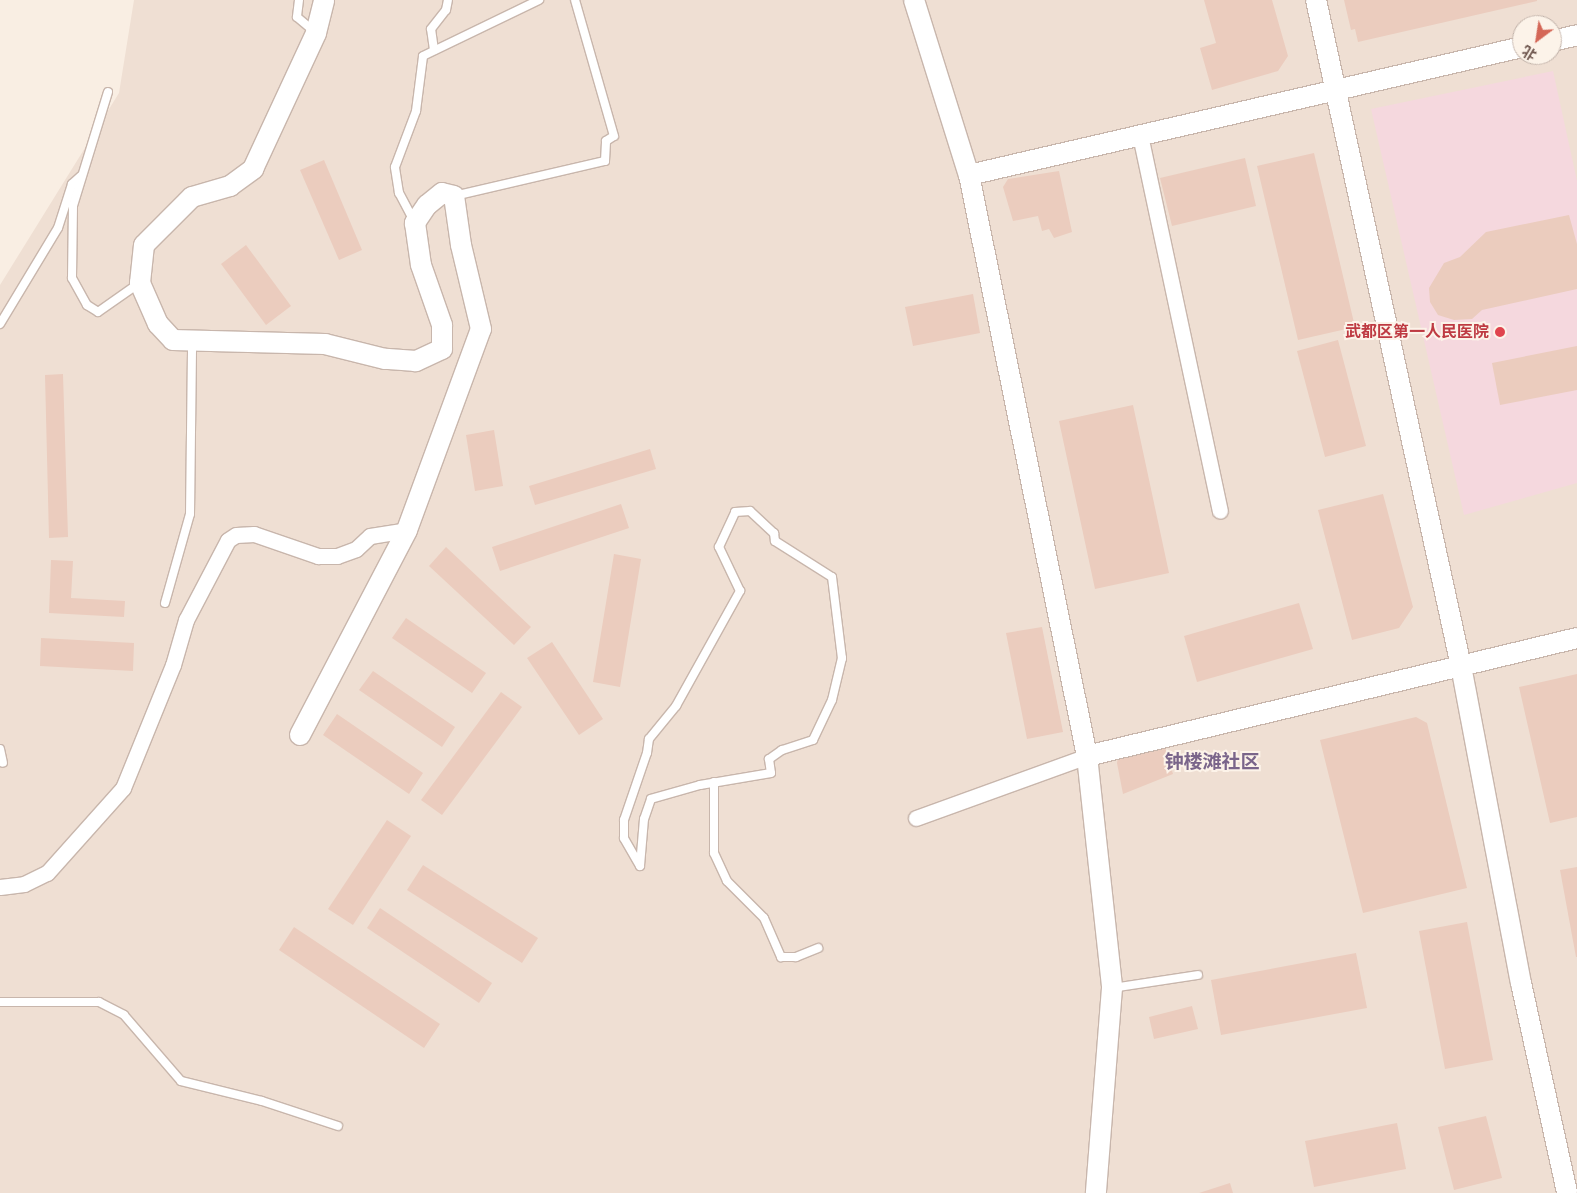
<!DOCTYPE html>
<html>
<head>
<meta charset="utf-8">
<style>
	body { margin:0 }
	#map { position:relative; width:1577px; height:1193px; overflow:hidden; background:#f9eee3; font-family:"Nunito Sans","Noto Sans SC",sans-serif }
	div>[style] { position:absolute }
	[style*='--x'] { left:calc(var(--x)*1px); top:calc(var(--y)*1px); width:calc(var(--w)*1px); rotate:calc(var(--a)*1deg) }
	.residential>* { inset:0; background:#efdfd3 }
	.medical>* { inset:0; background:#f5d8de }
	.building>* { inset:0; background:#ebccbe }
	.roads { filter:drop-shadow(1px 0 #c8b6ac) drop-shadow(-1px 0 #c8b6ac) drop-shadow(0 1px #c8b6ac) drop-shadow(0 -1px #c8b6ac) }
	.service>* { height:8px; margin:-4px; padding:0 4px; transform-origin:4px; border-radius:4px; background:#fff }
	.minor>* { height:15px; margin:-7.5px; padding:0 7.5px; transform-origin:7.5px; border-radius:7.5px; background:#fff }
	.tertiary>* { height:20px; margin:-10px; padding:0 10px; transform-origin:10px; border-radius:10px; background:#fff }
	.dots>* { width:14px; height:14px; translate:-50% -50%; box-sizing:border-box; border:2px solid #fcf3e9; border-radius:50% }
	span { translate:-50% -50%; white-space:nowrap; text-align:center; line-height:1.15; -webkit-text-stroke:4px #fcf3e9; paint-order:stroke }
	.health-label { font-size:16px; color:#be3a42; font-weight:700 }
	.right { translate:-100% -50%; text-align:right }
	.quarter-label { font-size:19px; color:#7a658a; font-weight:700 }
	.north { position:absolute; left:1512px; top:15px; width:50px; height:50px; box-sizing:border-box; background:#fcf3e9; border:1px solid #c3b4ab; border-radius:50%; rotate:211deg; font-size:14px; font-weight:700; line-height:20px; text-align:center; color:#6d554d }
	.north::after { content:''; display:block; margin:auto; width:18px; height:22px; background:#d46757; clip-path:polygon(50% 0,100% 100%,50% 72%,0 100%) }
</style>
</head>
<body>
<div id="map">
	<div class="residential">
		<i style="clip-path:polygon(evenodd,134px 0,1577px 0,1577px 1193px,0 1193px,0 285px,119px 93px,134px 0,1522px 25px,1552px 25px,1552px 55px,1522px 55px,1522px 25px)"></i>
	</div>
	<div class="medical">
		<i style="clip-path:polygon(1553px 71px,1577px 181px,1577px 483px,1464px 515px,1371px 109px)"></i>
	</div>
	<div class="building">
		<i style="clip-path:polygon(1204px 0,1272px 0,1288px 56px,1278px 71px,1212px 90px,1200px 48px,1216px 43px)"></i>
		<i style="clip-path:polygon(1344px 0,1537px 0,1537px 1px,1358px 42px,1355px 29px,1351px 30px)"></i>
		<i style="clip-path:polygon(1314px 153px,1355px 327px,1298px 340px,1257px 166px)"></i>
		<i style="clip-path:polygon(1245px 158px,1256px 206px,1172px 226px,1160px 178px)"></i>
		<i style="clip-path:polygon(324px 160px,362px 250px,339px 260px,300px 170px)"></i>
		<i style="clip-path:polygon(1059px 171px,1072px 232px,1054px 238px,1049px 229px,1042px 231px,1038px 216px,1013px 221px,1003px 187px,1008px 179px)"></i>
		<i style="clip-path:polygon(1569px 215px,1577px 244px,1577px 289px,1482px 310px,1472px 319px,1454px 320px,1438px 315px,1430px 302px,1429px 288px,1444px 263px,1460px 257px,1486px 232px)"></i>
		<i style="clip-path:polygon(246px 245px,291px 306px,266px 325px,221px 264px)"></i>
		<i style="clip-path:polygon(973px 294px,980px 333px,913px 346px,905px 307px)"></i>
		<i style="clip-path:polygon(1338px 340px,1366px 446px,1325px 457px,1297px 351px)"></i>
		<i style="clip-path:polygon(1577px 346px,1577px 390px,1500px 405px,1492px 363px)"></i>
		<i style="clip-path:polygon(63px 374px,68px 537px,49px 538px,45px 375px)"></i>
		<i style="clip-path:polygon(1133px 405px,1169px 573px,1095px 589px,1059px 421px)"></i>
		<i style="clip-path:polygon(494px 430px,503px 486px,475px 491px,466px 435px)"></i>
		<i style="clip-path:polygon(650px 449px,656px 469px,535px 505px,529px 486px)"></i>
		<i style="clip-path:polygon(1383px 494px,1413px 607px,1399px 628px,1352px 640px,1318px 510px)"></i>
		<i style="clip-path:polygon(621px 504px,629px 528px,500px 571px,492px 547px)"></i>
		<i style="clip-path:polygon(446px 547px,531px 627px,514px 645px,429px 566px)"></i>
		<i style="clip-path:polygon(614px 554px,641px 559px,620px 687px,593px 682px)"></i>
		<i style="clip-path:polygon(51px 560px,73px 561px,71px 598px,125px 601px,124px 617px,49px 613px)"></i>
		<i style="clip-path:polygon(1299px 603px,1313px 649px,1197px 682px,1184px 636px)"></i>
		<i style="clip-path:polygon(406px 618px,486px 673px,472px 693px,392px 638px)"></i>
		<i style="clip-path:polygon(1042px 627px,1063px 732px,1027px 739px,1006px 633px)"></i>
		<i style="clip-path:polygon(41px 638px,134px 643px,133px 671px,40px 666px)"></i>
		<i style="clip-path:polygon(552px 642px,603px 719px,579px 735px,527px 658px)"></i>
		<i style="clip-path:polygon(373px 671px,455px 727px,442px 747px,359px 690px)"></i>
		<i style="clip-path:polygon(1577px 674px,1577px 817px,1550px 823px,1519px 687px)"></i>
		<i style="clip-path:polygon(501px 692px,522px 707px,442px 815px,421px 800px)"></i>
		<i style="clip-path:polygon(337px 714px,423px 773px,409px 794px,323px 735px)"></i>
		<i style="clip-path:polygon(1416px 717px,1427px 723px,1467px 888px,1363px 913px,1320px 740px)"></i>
		<i style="clip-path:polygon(1164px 744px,1173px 774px,1123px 794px,1117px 763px,1119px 753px)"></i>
		<i style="clip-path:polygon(387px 820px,411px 836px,353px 925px,328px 909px)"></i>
		<i style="clip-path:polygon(423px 865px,538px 938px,522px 963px,407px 890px)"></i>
		<i style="clip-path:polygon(1577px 867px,1577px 957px,1576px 957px,1560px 870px)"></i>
		<i style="clip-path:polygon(380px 908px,492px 983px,479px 1003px,367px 928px)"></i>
		<i style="clip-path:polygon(1467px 922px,1493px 1060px,1445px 1069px,1419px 931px)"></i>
		<i style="clip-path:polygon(294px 927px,440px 1024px,424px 1048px,279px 950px)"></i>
		<i style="clip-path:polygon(1356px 953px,1367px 1008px,1221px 1035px,1211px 980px)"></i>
		<i style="clip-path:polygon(1192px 1006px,1198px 1029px,1154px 1039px,1149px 1017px)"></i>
		<i style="clip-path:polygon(1486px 1116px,1502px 1178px,1454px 1190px,1438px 1127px)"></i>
		<i style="clip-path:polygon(1397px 1123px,1406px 1169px,1314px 1187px,1305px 1141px)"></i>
		<i style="clip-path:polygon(1230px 1183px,1233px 1193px,1199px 1193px)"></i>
	</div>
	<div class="roads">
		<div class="service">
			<i style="--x:299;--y:0;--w:17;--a:97"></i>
			<i style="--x:297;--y:17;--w:23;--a:40"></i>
			<i style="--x:434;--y:50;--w:21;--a:-98"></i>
			<i style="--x:431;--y:29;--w:24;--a:-52"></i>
			<i style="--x:446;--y:10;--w:10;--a:-79"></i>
			<i style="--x:108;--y:92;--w:119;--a:107.1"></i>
			<i style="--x:73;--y:206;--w:72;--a:90.8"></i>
			<i style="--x:72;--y:278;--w:31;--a:61"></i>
			<i style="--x:87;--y:305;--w:13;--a:32"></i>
			<i style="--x:98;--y:312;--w:49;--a:-35"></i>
			<i style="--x:454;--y:196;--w:155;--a:-13.1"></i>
			<i style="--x:605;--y:161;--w:20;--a:-87"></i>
			<i style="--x:606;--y:141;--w:9;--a:-32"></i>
			<i style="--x:614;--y:136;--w:141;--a:-106"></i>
			<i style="--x:414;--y:221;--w:32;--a:-118"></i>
			<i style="--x:399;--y:193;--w:26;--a:-99"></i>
			<i style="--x:395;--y:167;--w:60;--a:-69.4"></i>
			<i style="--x:416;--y:111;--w:55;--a:-82.7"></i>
			<i style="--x:423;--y:56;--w:129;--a:-25.8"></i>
			<i style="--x:0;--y:324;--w:112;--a:-58.9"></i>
			<i style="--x:58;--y:228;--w:46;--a:-72.3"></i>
			<i style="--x:72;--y:184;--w:12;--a:-42"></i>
			<i style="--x:750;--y:511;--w:33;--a:43"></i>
			<i style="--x:774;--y:533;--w:8;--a:83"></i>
			<i style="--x:775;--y:541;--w:67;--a:32.3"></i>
			<i style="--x:832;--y:577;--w:82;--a:83"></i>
			<i style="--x:842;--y:658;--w:43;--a:103.4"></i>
			<i style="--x:832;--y:700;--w:44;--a:115.4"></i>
			<i style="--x:813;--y:740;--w:33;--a:162"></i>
			<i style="--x:782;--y:750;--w:16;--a:145"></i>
			<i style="--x:769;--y:759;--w:14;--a:82"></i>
			<i style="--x:771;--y:773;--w:72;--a:170.4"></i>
			<i style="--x:700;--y:785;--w:51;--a:164.1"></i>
			<i style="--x:651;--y:799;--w:21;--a:109"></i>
			<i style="--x:644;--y:819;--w:47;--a:94.9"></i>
			<i style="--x:640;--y:866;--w:32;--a:-120"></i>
			<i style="--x:624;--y:838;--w:18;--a:-90"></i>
			<i style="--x:624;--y:820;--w:71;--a:-71.1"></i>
			<i style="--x:647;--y:753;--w:14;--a:-82"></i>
			<i style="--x:649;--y:739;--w:43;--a:-50.7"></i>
			<i style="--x:676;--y:706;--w:132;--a:-60.9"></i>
			<i style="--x:740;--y:591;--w:49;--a:-115.5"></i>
			<i style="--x:719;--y:547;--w:38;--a:-65"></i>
			<i style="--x:735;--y:512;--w:15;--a:-4"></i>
			<i style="--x:165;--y:603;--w:92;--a:-74.3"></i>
			<i style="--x:190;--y:514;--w:172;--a:-89.3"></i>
			<i style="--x:0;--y:749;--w:14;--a:78"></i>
			<i style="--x:714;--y:782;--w:71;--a:90"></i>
			<i style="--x:714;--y:853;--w:31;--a:65"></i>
			<i style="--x:727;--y:881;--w:52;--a:45"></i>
			<i style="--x:764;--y:918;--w:43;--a:66.4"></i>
			<i style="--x:781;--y:957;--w:15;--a:0"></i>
			<i style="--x:796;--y:957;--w:24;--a:-22"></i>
			<i style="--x:1112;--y:988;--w:87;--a:-8.6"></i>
			<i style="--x:0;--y:1002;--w:99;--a:0"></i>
			<i style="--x:99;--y:1002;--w:28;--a:27"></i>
			<i style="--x:124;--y:1015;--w:87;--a:49.2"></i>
			<i style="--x:181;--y:1081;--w:83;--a:13.9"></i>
			<i style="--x:262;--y:1101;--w:80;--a:18.2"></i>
		</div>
		<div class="minor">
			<i style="--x:1140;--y:135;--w:384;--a:78"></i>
			<i style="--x:916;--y:818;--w:182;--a:-19.9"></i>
			<i style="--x:0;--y:887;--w:24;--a:-7"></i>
			<i style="--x:24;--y:884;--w:25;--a:-26"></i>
			<i style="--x:47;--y:873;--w:114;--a:-48.2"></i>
			<i style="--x:123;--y:788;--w:133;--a:-67.9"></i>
			<i style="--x:173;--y:665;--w:47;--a:-73.9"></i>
			<i style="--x:186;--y:620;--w:90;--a:-62.3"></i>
			<i style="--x:228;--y:540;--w:9;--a:-32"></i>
			<i style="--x:236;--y:535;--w:18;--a:-3"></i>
			<i style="--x:254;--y:534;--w:68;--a:19"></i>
			<i style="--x:318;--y:556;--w:19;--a:0"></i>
			<i style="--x:337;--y:556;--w:20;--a:-20"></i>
			<i style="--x:356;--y:549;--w:19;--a:-43"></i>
			<i style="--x:370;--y:536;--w:37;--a:-9"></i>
		</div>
		<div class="tertiary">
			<i style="--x:914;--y:0;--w:183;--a:72.6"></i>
			<i style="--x:969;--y:175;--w:593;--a:78.52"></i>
			<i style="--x:1087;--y:756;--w:233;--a:83.8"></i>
			<i style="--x:1112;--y:988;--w:206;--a:94.5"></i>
			<i style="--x:1316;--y:0;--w:682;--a:77.72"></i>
			<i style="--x:1461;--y:666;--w:323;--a:79.3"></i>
			<i style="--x:1521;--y:983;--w:215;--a:77.6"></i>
			<i style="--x:1552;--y:41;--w:26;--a:-13"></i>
			<i style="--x:969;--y:175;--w:568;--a:-13.03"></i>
			<i style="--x:300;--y:735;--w:231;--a:-62.4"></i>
			<i style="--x:407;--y:530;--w:214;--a:-69.8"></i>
			<i style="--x:481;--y:329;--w:86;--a:-103.4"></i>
			<i style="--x:461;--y:245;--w:49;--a:-98.1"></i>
			<i style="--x:454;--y:196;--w:12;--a:-166"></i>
			<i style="--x:442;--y:193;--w:19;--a:141"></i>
			<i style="--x:427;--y:205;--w:22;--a:124"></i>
			<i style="--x:415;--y:223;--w:42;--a:81.9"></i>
			<i style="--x:421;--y:265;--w:64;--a:70.7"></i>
			<i style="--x:442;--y:325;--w:24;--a:90"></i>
			<i style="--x:442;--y:349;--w:29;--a:155"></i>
			<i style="--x:416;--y:361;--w:31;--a:-176"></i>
			<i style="--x:385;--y:359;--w:62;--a:-166"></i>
			<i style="--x:325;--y:344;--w:152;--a:-178.5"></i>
			<i style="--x:173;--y:340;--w:22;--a:-133"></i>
			<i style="--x:158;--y:324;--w:45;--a:-113.7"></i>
			<i style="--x:140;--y:283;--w:38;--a:-84"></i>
			<i style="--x:144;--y:245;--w:68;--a:-45"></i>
			<i style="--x:192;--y:197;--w:40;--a:-16"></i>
			<i style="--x:230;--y:186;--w:29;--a:-36"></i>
			<i style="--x:253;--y:169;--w:150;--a:-65.1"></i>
			<i style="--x:316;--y:33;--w:34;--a:-76"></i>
			<i style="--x:1087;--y:756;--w:504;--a:-13.54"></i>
		</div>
	</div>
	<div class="dots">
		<i style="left:1500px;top:332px;background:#e0444e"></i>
	</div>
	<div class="health-label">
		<span class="right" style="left:1489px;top:332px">武都区第一人民医院</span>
	</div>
	<div class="quarter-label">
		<span style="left:1212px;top:763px">钟楼滩社区</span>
	</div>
	<div class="north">北</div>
</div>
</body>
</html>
